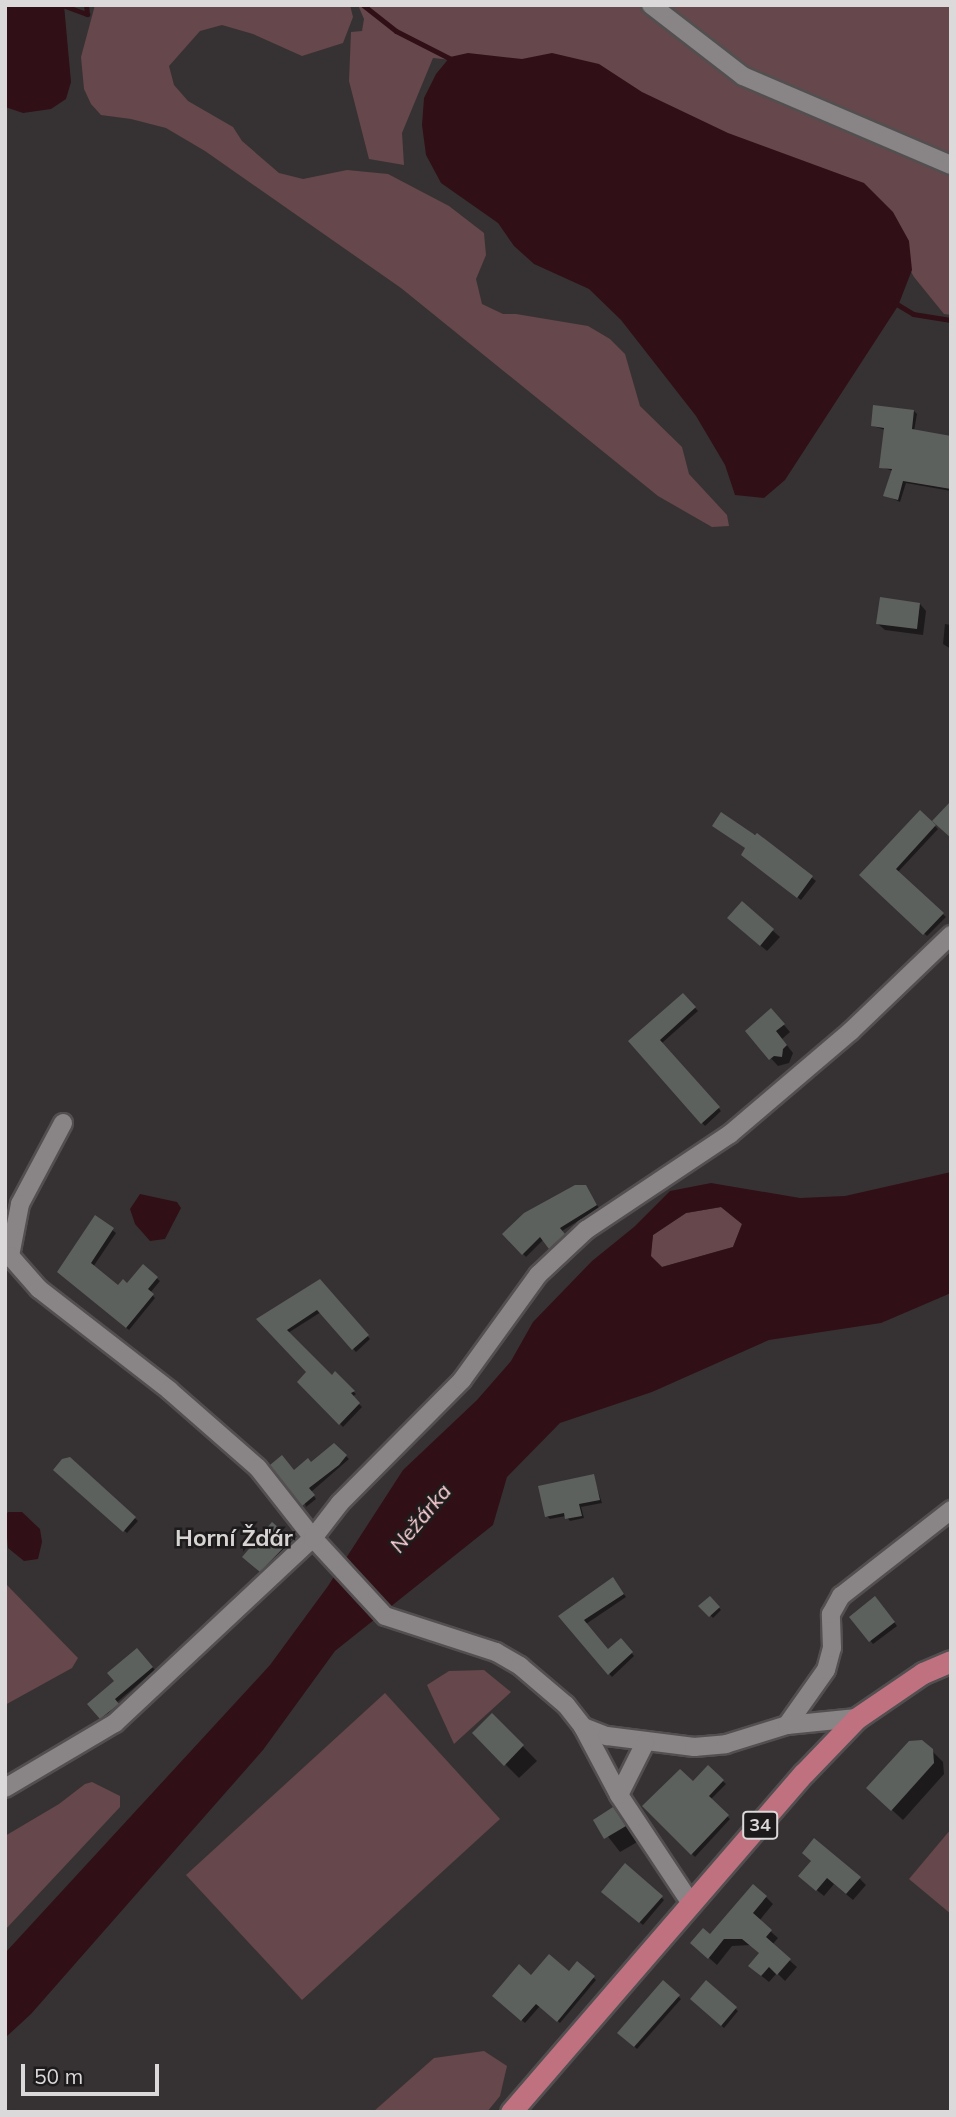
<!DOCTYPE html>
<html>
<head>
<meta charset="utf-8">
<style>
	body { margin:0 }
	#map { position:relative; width:956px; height:2117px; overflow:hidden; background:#363233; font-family:Mulish,sans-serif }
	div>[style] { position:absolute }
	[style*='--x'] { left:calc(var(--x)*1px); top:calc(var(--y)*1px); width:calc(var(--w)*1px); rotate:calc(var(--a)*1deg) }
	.green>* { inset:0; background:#66474b }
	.water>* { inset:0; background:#301016 }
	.shadow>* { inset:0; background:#0007 }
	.stream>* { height:5px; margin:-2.5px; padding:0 2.5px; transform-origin:2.5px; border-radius:2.5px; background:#301016 }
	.building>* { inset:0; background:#5d615e }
	.roads { filter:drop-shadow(2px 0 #534f50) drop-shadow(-2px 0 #534f50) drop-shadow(0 2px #534f50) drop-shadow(0 -2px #534f50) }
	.street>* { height:18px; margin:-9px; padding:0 9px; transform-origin:9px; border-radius:9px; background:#898485 }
	.primary>* { height:21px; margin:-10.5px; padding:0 10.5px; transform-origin:10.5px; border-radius:10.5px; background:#c07180 }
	span { translate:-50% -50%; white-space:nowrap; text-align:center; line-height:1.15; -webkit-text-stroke:5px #1d1b1b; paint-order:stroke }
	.shield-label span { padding:2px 5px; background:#1d1b1b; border:2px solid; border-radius:5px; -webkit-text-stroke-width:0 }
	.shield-label { font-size:18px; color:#dbd9d9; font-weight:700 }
	.water-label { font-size:21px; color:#ffd3d8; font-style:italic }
	.quarter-label { font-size:23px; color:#d9d4d4; font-weight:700 }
	.frame { position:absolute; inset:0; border:7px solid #dbd9d9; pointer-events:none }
	.scale { position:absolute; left:21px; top:2064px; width:138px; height:32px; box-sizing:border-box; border:4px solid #dbd9d9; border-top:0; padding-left:9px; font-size:21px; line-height:24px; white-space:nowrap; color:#dbd9d9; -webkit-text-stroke:5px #1d1b1b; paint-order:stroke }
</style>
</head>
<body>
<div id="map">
	<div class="green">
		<i style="clip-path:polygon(95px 5px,350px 5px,353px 17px,343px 43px,302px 56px,253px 34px,222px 25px,200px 31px,169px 66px,174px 85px,188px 101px,233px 127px,242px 141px,279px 173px,303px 179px,347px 170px,388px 174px,449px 206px,484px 233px,486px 255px,476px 279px,482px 304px,503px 314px,516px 314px,588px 326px,610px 339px,625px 354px,640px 406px,682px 447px,689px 474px,727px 515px,729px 526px,712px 527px,658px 496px,401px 288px,205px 151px,166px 128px,131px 119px,101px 115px,91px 104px,84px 89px,81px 57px)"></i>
		<i style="clip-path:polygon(358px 5px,951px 5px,951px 315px,944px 314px,914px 277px,874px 206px,582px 73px,433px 58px,402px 133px,404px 165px,369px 159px,349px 81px,351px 32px,362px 31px,364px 19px)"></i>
		<i style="clip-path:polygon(721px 1207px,742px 1224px,733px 1247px,662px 1267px,650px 1256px,653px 1235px,686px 1213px)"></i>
		<i style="clip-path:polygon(5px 1583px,78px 1658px,72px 1668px,5px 1705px)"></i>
		<i style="clip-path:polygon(484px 1670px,511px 1692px,454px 1744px,427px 1685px,449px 1671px)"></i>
		<i style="clip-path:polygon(385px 1693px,500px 1819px,302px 2000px,186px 1875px)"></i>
		<i style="clip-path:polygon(92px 1782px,120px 1796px,120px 1807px,5px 1930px,5px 1836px,59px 1804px,85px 1784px)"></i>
		<i style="clip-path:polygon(951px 1829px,951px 1914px,909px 1879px)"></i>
		<i style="clip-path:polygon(484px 2051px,507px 2066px,500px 2096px,487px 2112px,373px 2112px,434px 2058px)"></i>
	</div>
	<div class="water">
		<i style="clip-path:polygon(5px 5px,64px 5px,71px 82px,66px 99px,51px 109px,23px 113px,5px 107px)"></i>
		<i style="clip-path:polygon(468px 53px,522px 59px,552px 53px,599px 64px,642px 92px,728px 133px,864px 183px,893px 212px,909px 241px,912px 270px,898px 306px,785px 480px,764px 498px,735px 495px,725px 465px,696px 416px,621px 320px,589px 289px,534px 264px,514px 246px,498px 223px,441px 183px,426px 155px,422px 125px,424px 98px,436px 74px,450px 57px)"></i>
		<i style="clip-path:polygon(evenodd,951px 1172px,951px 1293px,881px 1323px,769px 1340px,652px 1392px,560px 1423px,507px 1477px,493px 1525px,335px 1651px,263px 1750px,31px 2014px,5px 2038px,5px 1953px,270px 1665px,328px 1586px,403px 1470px,477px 1400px,511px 1361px,533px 1322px,592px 1261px,634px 1227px,670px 1191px,711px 1183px,800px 1198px,845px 1196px,951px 1172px,721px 1207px,742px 1224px,733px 1247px,662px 1267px,651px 1256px,653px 1235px,686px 1213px,721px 1207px)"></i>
		<i style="clip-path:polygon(140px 1194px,177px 1202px,181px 1208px,165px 1239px,150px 1241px,135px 1224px,130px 1209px)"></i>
		<i style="clip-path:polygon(8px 1512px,22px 1512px,40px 1529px,42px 1542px,38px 1559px,24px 1561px,8px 1548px,5px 1516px)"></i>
	</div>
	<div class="shadow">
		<i style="clip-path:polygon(914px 411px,917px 414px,914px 431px,951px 438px,951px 491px,906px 483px,900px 502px,885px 495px,893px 471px,881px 467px,885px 430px,873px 426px)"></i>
		<i style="clip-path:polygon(920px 604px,926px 611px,923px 635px,885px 630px,878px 624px)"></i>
		<i style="clip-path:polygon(945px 624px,951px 625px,951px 649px,943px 644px)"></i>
		<i style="clip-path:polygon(920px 812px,938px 829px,897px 873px,946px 917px,927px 936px,862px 875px)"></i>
		<i style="clip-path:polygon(714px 826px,757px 835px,816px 881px,801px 900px,747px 858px,747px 849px)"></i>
		<i style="clip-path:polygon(742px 904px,780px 937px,767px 951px,736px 925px)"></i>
		<i style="clip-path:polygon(683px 995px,698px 1011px,662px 1043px,721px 1111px,705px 1126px,630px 1041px)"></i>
		<i style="clip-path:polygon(778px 1018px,790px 1032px,782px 1039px,793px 1053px,789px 1063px,778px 1066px,747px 1032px)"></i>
		<i style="clip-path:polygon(588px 1190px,599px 1208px,562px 1231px,566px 1238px,553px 1251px,544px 1239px,526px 1257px,504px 1234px)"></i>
		<i style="clip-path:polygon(96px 1217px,116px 1233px,93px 1267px,119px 1287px,127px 1286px,143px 1267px,160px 1281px,150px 1293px,155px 1298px,129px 1330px,62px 1275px)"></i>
		<i style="clip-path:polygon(320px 1282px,370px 1339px,356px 1352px,321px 1312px,288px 1333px,332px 1377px,335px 1374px,356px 1394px,352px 1397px,362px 1407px,343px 1427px,299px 1382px,309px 1372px,259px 1319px)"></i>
		<i style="clip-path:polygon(334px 1445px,349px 1459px,311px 1492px,316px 1499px,306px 1507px,295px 1472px,312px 1464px)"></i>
		<i style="clip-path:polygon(69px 1459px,138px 1521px,127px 1533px,55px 1470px)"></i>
		<i style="clip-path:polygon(593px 1476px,602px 1503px,581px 1507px,584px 1518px,570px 1521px,566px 1516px,550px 1519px,547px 1516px)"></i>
		<i style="clip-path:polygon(272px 1524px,293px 1543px,264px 1574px,244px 1557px)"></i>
		<i style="clip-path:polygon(615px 1582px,626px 1597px,586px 1624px,608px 1651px,621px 1641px,634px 1656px,612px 1677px,560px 1616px)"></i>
		<i style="clip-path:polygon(710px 1598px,721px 1610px,713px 1618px,701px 1606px)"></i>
		<i style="clip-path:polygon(878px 1601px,897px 1626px,873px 1644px,851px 1617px)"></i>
		<i style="clip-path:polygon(137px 1650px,155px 1670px,116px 1703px,120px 1708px,104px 1721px,89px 1704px,116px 1681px)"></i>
		<i style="clip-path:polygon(492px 1715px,537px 1761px,519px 1778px,474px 1733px)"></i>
		<i style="clip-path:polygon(932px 1751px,943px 1762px,944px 1774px,903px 1820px,879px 1798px)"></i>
		<i style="clip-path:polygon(708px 1768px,726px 1784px,710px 1800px,730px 1819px,695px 1857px,644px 1806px,693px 1784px)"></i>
		<i style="clip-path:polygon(613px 1809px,639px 1841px,620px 1852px,595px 1820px)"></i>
		<i style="clip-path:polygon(813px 1861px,859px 1878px,866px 1885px,853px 1900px,834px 1884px,824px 1896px,808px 1883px)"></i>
		<i style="clip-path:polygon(625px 1866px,664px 1900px,643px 1925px,606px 1895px)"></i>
		<i style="clip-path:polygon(766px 1897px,773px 1904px,759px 1921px,778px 1938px,772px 1945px,797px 1967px,785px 1981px,777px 1973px,769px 1982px,758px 1973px,761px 1954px,751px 1945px,732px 1946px,717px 1965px,700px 1950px,710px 1937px)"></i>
		<i style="clip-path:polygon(577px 1963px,596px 1980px,560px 2023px,540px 2006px,525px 2023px,494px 1996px,531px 1977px,569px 1973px)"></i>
		<i style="clip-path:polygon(663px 1982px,681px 1999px,637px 2049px,619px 2032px)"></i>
		<i style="clip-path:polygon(707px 1983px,738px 2011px,724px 2028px,692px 1999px)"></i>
	</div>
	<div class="stream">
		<i style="--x:62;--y:5;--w:27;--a:20"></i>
		<i style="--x:87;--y:14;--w:9;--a:-96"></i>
		<i style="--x:363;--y:5;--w:42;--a:38.2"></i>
		<i style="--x:396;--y:31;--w:66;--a:27"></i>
		<i style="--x:895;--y:303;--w:21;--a:31"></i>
		<i style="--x:913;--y:314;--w:38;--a:9"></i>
	</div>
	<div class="building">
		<i style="clip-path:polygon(873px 405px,914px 410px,912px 429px,951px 436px,951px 489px,903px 481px,898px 500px,883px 496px,892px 469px,879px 468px,884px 428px,871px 426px)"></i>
		<i style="clip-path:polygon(880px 597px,920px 603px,917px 629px,876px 624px)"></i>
		<i style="clip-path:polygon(951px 801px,951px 838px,932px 821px)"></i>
		<i style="clip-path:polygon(920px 810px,936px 825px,896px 869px,944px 913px,923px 935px,859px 875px)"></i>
		<i style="clip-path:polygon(721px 812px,755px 835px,757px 833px,813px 876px,797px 898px,741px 855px,745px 848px,712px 826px)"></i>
		<i style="clip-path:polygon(742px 901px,774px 929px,760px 946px,727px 918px)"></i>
		<i style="clip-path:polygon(683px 993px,696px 1007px,660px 1040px,720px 1107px,701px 1124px,628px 1041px)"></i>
		<i style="clip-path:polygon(771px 1008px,785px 1024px,776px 1031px,787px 1045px,783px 1049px,782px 1057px,774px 1056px,769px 1060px,745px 1031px)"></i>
		<i style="clip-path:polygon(575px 1185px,586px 1185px,597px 1205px,560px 1228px,565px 1234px,549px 1249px,540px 1237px,522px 1255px,502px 1234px,524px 1213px)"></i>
		<i style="clip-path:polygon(95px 1215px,114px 1228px,91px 1263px,118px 1285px,123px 1279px,127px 1283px,143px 1264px,158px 1277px,148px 1289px,154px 1294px,126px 1328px,57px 1272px)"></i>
		<i style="clip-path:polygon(320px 1279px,369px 1335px,352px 1350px,317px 1310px,287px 1330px,332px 1375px,335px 1371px,355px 1391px,351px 1393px,360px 1403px,339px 1425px,297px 1382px,306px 1372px,256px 1319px)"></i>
		<i style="clip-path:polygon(334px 1443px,347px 1455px,339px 1465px,309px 1488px,315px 1495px,302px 1506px,270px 1465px,282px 1455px,294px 1470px,308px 1458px,311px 1462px)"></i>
		<i style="clip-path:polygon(70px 1457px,136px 1517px,123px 1532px,53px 1470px,62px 1459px)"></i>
		<i style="clip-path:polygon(594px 1474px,600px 1500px,579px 1504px,582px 1516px,565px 1519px,564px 1513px,545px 1517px,538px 1486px)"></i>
		<i style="clip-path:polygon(272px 1522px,292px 1539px,260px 1572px,242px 1557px)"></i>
		<i style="clip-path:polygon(613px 1577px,624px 1594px,584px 1620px,608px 1649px,621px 1638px,633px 1652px,608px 1675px,558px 1616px)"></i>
		<i style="clip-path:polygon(710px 1596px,720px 1607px,709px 1617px,698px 1606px)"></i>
		<i style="clip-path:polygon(875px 1596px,895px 1622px,869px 1642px,849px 1617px)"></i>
		<i style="clip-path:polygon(137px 1648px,153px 1667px,115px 1699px,119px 1704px,100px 1719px,87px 1704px,114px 1681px,107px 1673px)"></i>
		<i style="clip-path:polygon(492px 1713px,524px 1745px,504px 1766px,472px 1733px)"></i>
		<i style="clip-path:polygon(922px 1740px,933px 1749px,934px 1763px,891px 1811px,866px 1788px,909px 1741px)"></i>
		<i style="clip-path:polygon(708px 1765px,724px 1780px,709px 1796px,729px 1815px,691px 1855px,642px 1806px,680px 1769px,693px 1781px)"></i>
		<i style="clip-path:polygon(613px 1807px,626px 1826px,604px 1839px,593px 1820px)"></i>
		<i style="clip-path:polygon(814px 1838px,861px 1877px,846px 1894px,827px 1878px,816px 1891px,798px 1876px,811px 1861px,802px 1853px)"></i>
		<i style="clip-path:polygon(625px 1863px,663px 1896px,639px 1923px,601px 1892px)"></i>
		<i style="clip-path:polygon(753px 1884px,767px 1896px,753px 1913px,772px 1930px,766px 1937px,791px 1959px,777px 1975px,769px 1967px,761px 1976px,748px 1966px,759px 1953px,742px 1939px,724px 1939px,708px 1959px,690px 1943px,703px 1928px,710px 1934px)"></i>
		<i style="clip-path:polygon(549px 1954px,569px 1971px,577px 1961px,595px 1976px,557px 2022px,536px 2004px,521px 2021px,492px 1996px,519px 1964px,531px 1975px)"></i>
		<i style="clip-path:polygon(663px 1980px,680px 1995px,634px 2047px,617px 2033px)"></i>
		<i style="clip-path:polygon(706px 1980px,737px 2007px,721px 2026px,690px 1999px)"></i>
	</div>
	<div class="roads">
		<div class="street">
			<i style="--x:651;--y:5;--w:116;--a:37.7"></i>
			<i style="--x:743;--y:76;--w:226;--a:23.2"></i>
			<i style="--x:63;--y:1123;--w:92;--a:118"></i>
			<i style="--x:20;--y:1204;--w:53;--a:100.9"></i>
			<i style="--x:10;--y:1256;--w:44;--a:48.7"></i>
			<i style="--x:39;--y:1289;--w:165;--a:37.8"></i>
			<i style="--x:169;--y:1390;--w:118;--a:41.2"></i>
			<i style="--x:258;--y:1468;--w:89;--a:51.8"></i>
			<i style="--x:313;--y:1538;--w:106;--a:47.3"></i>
			<i style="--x:385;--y:1616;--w:117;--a:18"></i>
			<i style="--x:496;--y:1652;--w:28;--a:30"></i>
			<i style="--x:520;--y:1666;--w:60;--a:40.3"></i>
			<i style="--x:566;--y:1705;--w:28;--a:52"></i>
			<i style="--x:583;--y:1727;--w:26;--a:21"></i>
			<i style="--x:607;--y:1736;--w:88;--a:7.2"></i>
			<i style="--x:694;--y:1747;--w:32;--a:-5"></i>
			<i style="--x:726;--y:1744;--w:64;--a:-17.3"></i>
			<i style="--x:787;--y:1725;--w:70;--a:-5.7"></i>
			<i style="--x:787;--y:1725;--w:67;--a:-54.7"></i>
			<i style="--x:826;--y:1670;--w:23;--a:-75"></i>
			<i style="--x:832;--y:1648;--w:34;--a:-92"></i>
			<i style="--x:831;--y:1614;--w:21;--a:-61"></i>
			<i style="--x:841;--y:1596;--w:140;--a:-38"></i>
			<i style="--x:583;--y:1727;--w:77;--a:62.1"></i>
			<i style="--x:619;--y:1795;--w:132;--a:56.4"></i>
			<i style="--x:5;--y:1788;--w:128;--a:-30.6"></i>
			<i style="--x:115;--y:1723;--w:271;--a:-43.1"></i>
			<i style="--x:313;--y:1538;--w:44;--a:-52.4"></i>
			<i style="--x:340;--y:1503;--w:173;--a:-45.2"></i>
			<i style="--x:462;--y:1380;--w:130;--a:-54.1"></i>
			<i style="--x:538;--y:1275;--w:66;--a:-43.2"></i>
			<i style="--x:586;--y:1230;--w:173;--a:-33.7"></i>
			<i style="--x:730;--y:1134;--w:159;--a:-40.4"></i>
			<i style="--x:851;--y:1031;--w:139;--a:-43.8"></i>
			<i style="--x:619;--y:1795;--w:58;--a:-63.4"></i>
		</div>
		<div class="primary">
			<i style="--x:511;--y:2112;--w:448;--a:-49.2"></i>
			<i style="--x:804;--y:1773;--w:76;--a:-46.1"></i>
			<i style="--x:857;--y:1718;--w:80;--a:-34.3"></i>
			<i style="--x:923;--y:1673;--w:30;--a:-23"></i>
		</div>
	</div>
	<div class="shield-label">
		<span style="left:760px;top:1825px">34</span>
	</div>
	<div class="water-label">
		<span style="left:420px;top:1518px;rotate:-50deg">Nežárka</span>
	</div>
	<div class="quarter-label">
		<span style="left:234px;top:1538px">Horní Žďár</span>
	</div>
	<div class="frame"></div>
	<div class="scale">50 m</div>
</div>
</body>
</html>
